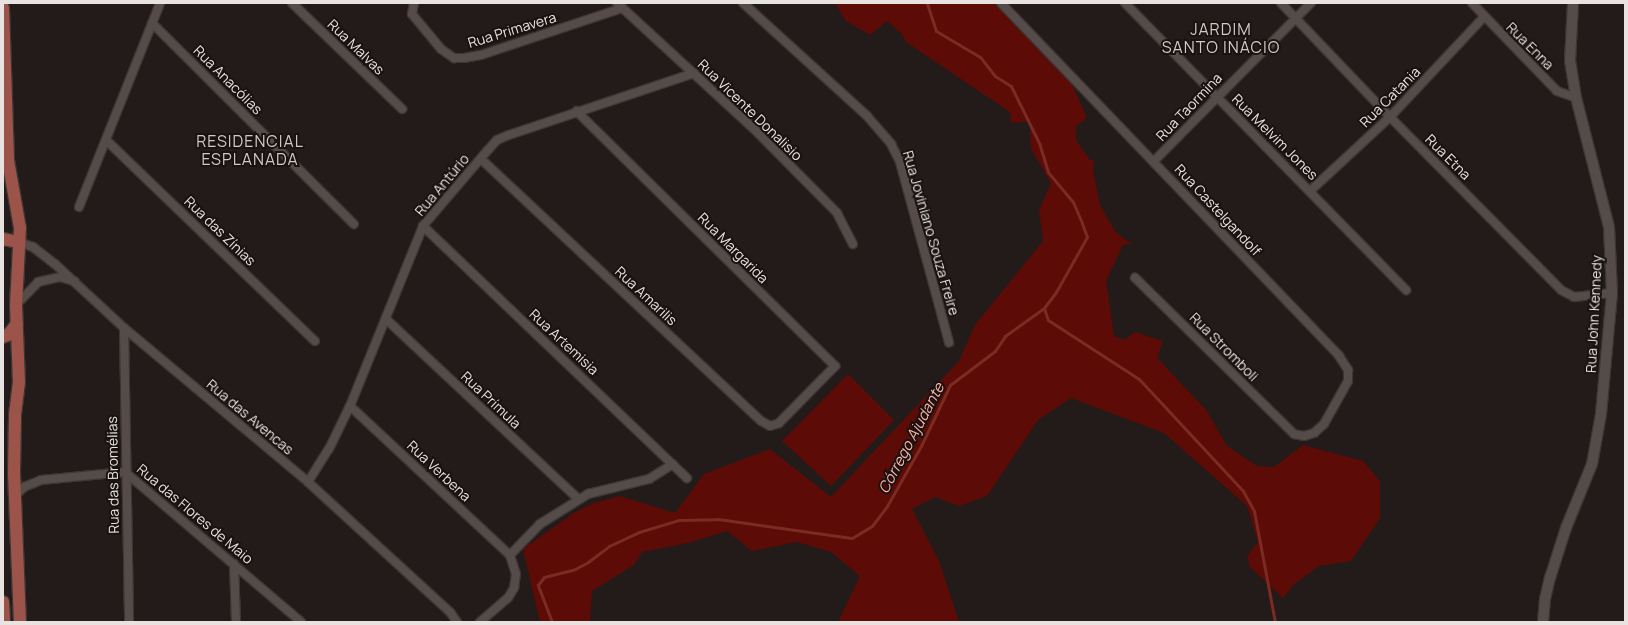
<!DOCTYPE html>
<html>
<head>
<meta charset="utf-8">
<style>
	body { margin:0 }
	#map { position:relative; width:1628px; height:625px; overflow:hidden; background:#231b1a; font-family:Manrope,sans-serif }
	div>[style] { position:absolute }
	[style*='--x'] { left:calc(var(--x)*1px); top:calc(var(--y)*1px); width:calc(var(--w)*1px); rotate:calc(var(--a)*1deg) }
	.green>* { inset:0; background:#5c0b06 }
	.stream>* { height:3px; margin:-1.5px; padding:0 1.5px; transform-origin:1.5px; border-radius:1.5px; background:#7c2b22 }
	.roads { filter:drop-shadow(1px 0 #3c3635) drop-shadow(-1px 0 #3c3635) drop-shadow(0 1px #3c3635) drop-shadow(0 -1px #3c3635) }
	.minor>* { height:8px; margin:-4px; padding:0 4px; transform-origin:4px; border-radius:4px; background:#554c4a }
	.tertiary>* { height:10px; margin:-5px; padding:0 5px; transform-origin:5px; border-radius:5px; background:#554c4a }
	.primary>* { height:12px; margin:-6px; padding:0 6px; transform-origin:6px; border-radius:6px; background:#9c5349 }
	span { translate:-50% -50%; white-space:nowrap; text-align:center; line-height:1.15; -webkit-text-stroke:4px #191211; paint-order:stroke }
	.street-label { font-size:14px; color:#e8e2e1 }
	.water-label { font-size:15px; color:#fbb3a7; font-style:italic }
	.quarter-label { font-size:16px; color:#d3c8c6; letter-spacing:1px }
	.frame { position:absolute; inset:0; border:4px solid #e8e2e1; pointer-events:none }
</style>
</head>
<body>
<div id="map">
	<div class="green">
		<i style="clip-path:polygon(835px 3px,1005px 3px,1062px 62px,1087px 118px,1076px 126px,1076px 140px,1090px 160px,1094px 160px,1093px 170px,1100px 205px,1115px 231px,1128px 242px,1135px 243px,1123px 245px,1106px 281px,1114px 336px,1124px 340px,1135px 332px,1163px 341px,1157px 358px,1207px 411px,1227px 446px,1257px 466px,1274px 467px,1303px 445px,1363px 461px,1380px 481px,1380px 518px,1351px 561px,1319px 566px,1294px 584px,1283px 598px,1250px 567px,1247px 556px,1258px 542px,1247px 506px,1164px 433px,1071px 398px,1038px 420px,987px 496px,959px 506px,935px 497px,912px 509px,939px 561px,959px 622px,838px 622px,860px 576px,831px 552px,797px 542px,752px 551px,727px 531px,688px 543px,642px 552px,634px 565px,592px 591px,590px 622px,540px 622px,523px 549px,575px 512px,594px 503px,620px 496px,675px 513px,704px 474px,770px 449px,831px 497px,959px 361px,975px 325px,1043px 241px,1039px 210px,1051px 183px,1031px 149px,1030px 121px,1011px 123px,1010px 112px,906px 42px,901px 33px,887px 21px,870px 35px,846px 21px)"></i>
		<i style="clip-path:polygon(848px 374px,894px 420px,831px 486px,782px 441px)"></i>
	</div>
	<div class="stream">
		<i style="--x:1044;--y:308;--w:13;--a:72"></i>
		<i style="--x:1048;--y:320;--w:108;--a:33"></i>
		<i style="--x:1139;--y:379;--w:153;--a:47.1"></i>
		<i style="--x:1243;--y:491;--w:23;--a:61"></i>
		<i style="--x:1254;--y:511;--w:113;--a:79.3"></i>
		<i style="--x:552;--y:622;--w:40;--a:-111"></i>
		<i style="--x:538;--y:585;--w:10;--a:-53"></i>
		<i style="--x:544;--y:577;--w:32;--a:-14"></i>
		<i style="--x:575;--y:569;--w:15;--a:-28"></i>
		<i style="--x:588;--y:562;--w:26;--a:-37"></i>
		<i style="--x:609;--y:546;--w:33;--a:-25"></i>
		<i style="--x:639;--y:532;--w:42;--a:-16.7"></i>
		<i style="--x:679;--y:520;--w:39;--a:-1"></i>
		<i style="--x:718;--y:519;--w:135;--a:8.1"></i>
		<i style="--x:852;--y:538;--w:23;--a:-31"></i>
		<i style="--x:872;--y:526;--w:25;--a:-53"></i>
		<i style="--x:887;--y:506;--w:69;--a:-60.5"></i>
		<i style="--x:921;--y:446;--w:68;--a:-64.6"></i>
		<i style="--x:950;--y:385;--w:56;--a:-37.1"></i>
		<i style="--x:995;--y:351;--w:18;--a:-56"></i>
		<i style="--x:1005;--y:336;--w:48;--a:-35.7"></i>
		<i style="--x:1044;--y:308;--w:20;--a:-53"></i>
		<i style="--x:1056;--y:292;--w:63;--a:-60.6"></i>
		<i style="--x:1087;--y:237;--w:15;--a:-110"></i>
		<i style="--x:1082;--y:223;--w:23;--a:-113"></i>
		<i style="--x:1073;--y:202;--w:39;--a:-130"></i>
		<i style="--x:1048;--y:172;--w:28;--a:-107"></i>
		<i style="--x:1040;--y:145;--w:66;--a:-116.2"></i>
		<i style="--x:1011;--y:86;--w:19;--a:-148"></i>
		<i style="--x:995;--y:76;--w:24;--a:-128"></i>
		<i style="--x:980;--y:57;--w:51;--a:-149.4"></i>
		<i style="--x:936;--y:31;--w:29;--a:-108"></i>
	</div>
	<div class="roads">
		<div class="minor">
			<i style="--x:292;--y:3;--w:153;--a:43.9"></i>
			<i style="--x:414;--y:3;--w:11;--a:100"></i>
			<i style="--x:412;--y:14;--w:45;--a:50.4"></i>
			<i style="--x:441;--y:49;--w:16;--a:35"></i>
			<i style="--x:454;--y:58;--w:10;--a:0"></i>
			<i style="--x:464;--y:58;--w:17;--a:-10"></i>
			<i style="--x:481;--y:55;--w:149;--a:-18.4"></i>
			<i style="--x:617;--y:3;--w:185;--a:42.6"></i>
			<i style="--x:753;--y:128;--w:120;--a:45.3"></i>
			<i style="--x:837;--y:213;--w:35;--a:63"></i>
			<i style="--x:743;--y:3;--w:168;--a:42.3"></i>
			<i style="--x:867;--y:116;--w:37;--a:49"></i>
			<i style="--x:891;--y:144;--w:20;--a:63"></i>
			<i style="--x:900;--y:162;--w:187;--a:74.8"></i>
			<i style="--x:1001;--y:3;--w:489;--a:46.2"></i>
			<i style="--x:1339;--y:356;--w:17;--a:57"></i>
			<i style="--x:1348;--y:370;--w:11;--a:90"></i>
			<i style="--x:1348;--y:381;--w:49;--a:119.2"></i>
			<i style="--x:1324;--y:424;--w:13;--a:138"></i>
			<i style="--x:1314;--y:433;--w:10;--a:163"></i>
			<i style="--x:1304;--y:436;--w:10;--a:-169"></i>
			<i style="--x:1294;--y:434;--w:223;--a:-135.5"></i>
			<i style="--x:1125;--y:3;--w:402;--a:45.6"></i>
			<i style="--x:1281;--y:3;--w:158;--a:46.3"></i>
			<i style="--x:1390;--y:117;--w:243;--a:45.3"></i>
			<i style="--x:1561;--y:290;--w:15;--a:28"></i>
			<i style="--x:1574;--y:297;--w:38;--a:-6"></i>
			<i style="--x:1472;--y:3;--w:122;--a:46"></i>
			<i style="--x:1557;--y:91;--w:20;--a:20"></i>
			<i style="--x:152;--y:23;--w:285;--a:44.9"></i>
			<i style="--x:106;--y:140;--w:290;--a:43.9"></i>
			<i style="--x:481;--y:159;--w:383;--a:43.1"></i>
			<i style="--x:761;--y:421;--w:10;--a:29"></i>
			<i style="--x:770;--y:426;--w:9;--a:-18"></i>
			<i style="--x:779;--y:423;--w:80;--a:-45.5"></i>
			<i style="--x:835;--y:366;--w:363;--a:-135.4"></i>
			<i style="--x:1154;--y:161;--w:223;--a:-45.2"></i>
			<i style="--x:1310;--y:191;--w:109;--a:-42.8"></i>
			<i style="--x:1390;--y:117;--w:137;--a:-46.8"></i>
			<i style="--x:79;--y:207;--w:219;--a:-68.3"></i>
			<i style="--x:423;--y:226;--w:365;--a:43.7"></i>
			<i style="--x:19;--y:242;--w:15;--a:20"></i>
			<i style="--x:33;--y:247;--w:28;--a:38"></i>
			<i style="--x:55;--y:264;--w:94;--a:42.8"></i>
			<i style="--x:124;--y:328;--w:240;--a:39.9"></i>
			<i style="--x:308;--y:482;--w:193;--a:42.5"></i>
			<i style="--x:450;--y:612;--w:12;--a:55"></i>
			<i style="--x:17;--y:304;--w:30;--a:-46"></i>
			<i style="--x:38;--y:282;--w:23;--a:-13"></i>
			<i style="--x:60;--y:277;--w:15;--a:16"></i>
			<i style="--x:387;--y:320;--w:262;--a:43.1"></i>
			<i style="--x:124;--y:328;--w:294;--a:89"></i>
			<i style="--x:350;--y:406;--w:219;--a:43"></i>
			<i style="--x:308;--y:482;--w:39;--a:-58"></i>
			<i style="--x:329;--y:449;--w:48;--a:-64"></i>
			<i style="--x:350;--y:406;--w:194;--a:-67.9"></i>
			<i style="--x:423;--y:226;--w:100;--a:-49.5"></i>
			<i style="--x:488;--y:150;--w:13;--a:-48"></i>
			<i style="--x:497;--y:140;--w:13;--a:-23"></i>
			<i style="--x:509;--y:135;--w:195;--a:-18.5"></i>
			<i style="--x:14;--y:497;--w:14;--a:-45"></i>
			<i style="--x:24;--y:487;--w:18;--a:-22"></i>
			<i style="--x:41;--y:480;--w:84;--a:-5.4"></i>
			<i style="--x:125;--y:472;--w:231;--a:40.4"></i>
			<i style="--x:234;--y:564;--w:58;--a:88"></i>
			<i style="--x:480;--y:622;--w:37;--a:-41"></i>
			<i style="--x:508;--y:598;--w:12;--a:-59"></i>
			<i style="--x:514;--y:588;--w:14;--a:-82"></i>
			<i style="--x:516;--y:574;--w:20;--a:-108"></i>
			<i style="--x:510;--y:555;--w:43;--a:-45.9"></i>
			<i style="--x:540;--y:524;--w:57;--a:-32"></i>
			<i style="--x:588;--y:494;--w:63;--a:-13.8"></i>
			<i style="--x:649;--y:479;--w:28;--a:-32"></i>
		</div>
		<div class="tertiary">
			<i style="--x:1543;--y:622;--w:23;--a:-85"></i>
			<i style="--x:1545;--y:599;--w:22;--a:-77"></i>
			<i style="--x:1550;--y:578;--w:52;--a:-72.3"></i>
			<i style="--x:1566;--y:528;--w:69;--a:-67.9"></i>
			<i style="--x:1592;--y:464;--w:51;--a:-79.8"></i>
			<i style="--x:1601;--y:414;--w:121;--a:-84.8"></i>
			<i style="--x:1612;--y:293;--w:66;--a:-92.6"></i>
			<i style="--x:1609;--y:227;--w:133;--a:-104.3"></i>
			<i style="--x:1576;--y:98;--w:37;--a:-99"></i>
			<i style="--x:1570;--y:61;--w:58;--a:-87"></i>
		</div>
		<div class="primary">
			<i style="--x:3;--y:8;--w:152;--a:88.1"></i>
			<i style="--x:8;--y:160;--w:69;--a:80"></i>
			<i style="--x:20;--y:228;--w:77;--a:93"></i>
			<i style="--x:16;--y:305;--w:77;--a:87.8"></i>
			<i style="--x:19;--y:382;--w:34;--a:97"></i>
			<i style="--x:15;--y:416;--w:57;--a:91"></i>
			<i style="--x:14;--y:473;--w:149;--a:87.7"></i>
			<i style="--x:3;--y:239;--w:16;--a:11"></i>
			<i style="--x:3;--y:337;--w:5;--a:-22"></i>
			<i style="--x:8;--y:335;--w:14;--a:-51"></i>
			<i style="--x:3;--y:602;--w:20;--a:87"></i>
		</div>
	</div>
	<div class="street-label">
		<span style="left:512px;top:30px;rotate:-17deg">Rua Primavera</span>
		<span style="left:1530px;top:46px;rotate:45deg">Rua Enna</span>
		<span style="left:356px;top:47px;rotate:44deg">Rua Malvas</span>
		<span style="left:228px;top:80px;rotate:45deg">Rua Anacólias</span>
		<span style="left:1390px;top:97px;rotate:-45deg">Rua Catania</span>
		<span style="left:1189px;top:107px;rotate:-46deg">Rua Taormina</span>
		<span style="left:750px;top:110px;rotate:44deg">Rua Vicente Donalisio</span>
		<span style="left:1275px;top:137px;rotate:45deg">Rua Melvim Jones</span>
		<span style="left:1448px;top:157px;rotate:45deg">Rua Etna</span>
		<span style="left:442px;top:185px;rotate:-50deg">Rua Antúrio</span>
		<span style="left:1218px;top:210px;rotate:47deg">Rua Castelgandolf</span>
		<span style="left:220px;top:231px;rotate:44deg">Rua das Zínias</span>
		<span style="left:931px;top:233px;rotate:74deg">Rua Joviniano Souza Freire</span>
		<span style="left:733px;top:248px;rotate:45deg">Rua Margarida</span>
		<span style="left:646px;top:296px;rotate:43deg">Rua Amarilis</span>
		<span style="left:1594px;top:314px;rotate:-87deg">Rua John Kennedy</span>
		<span style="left:564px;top:342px;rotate:43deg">Rua Artemisia</span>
		<span style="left:1224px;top:347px;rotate:45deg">Rua Stromboli</span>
		<span style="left:491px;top:400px;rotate:43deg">Rua Prímula</span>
		<span style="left:250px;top:417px;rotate:40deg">Rua das Avencas</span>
		<span style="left:439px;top:471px;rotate:43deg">Rua Verbena</span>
		<span style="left:113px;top:475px;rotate:-91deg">Rua das Bromélias</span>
		<span style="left:195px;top:514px;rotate:40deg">Rua das Flores de Maio</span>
	</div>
	<div class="water-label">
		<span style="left:911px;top:438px;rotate:-62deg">Córrego Ajudante</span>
	</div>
	<div class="quarter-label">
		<span style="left:1221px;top:38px">JARDIM<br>SANTO INÁCIO</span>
		<span style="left:250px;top:150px">RESIDENCIAL<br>ESPLANADA</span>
	</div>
	<div class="frame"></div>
</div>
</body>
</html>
